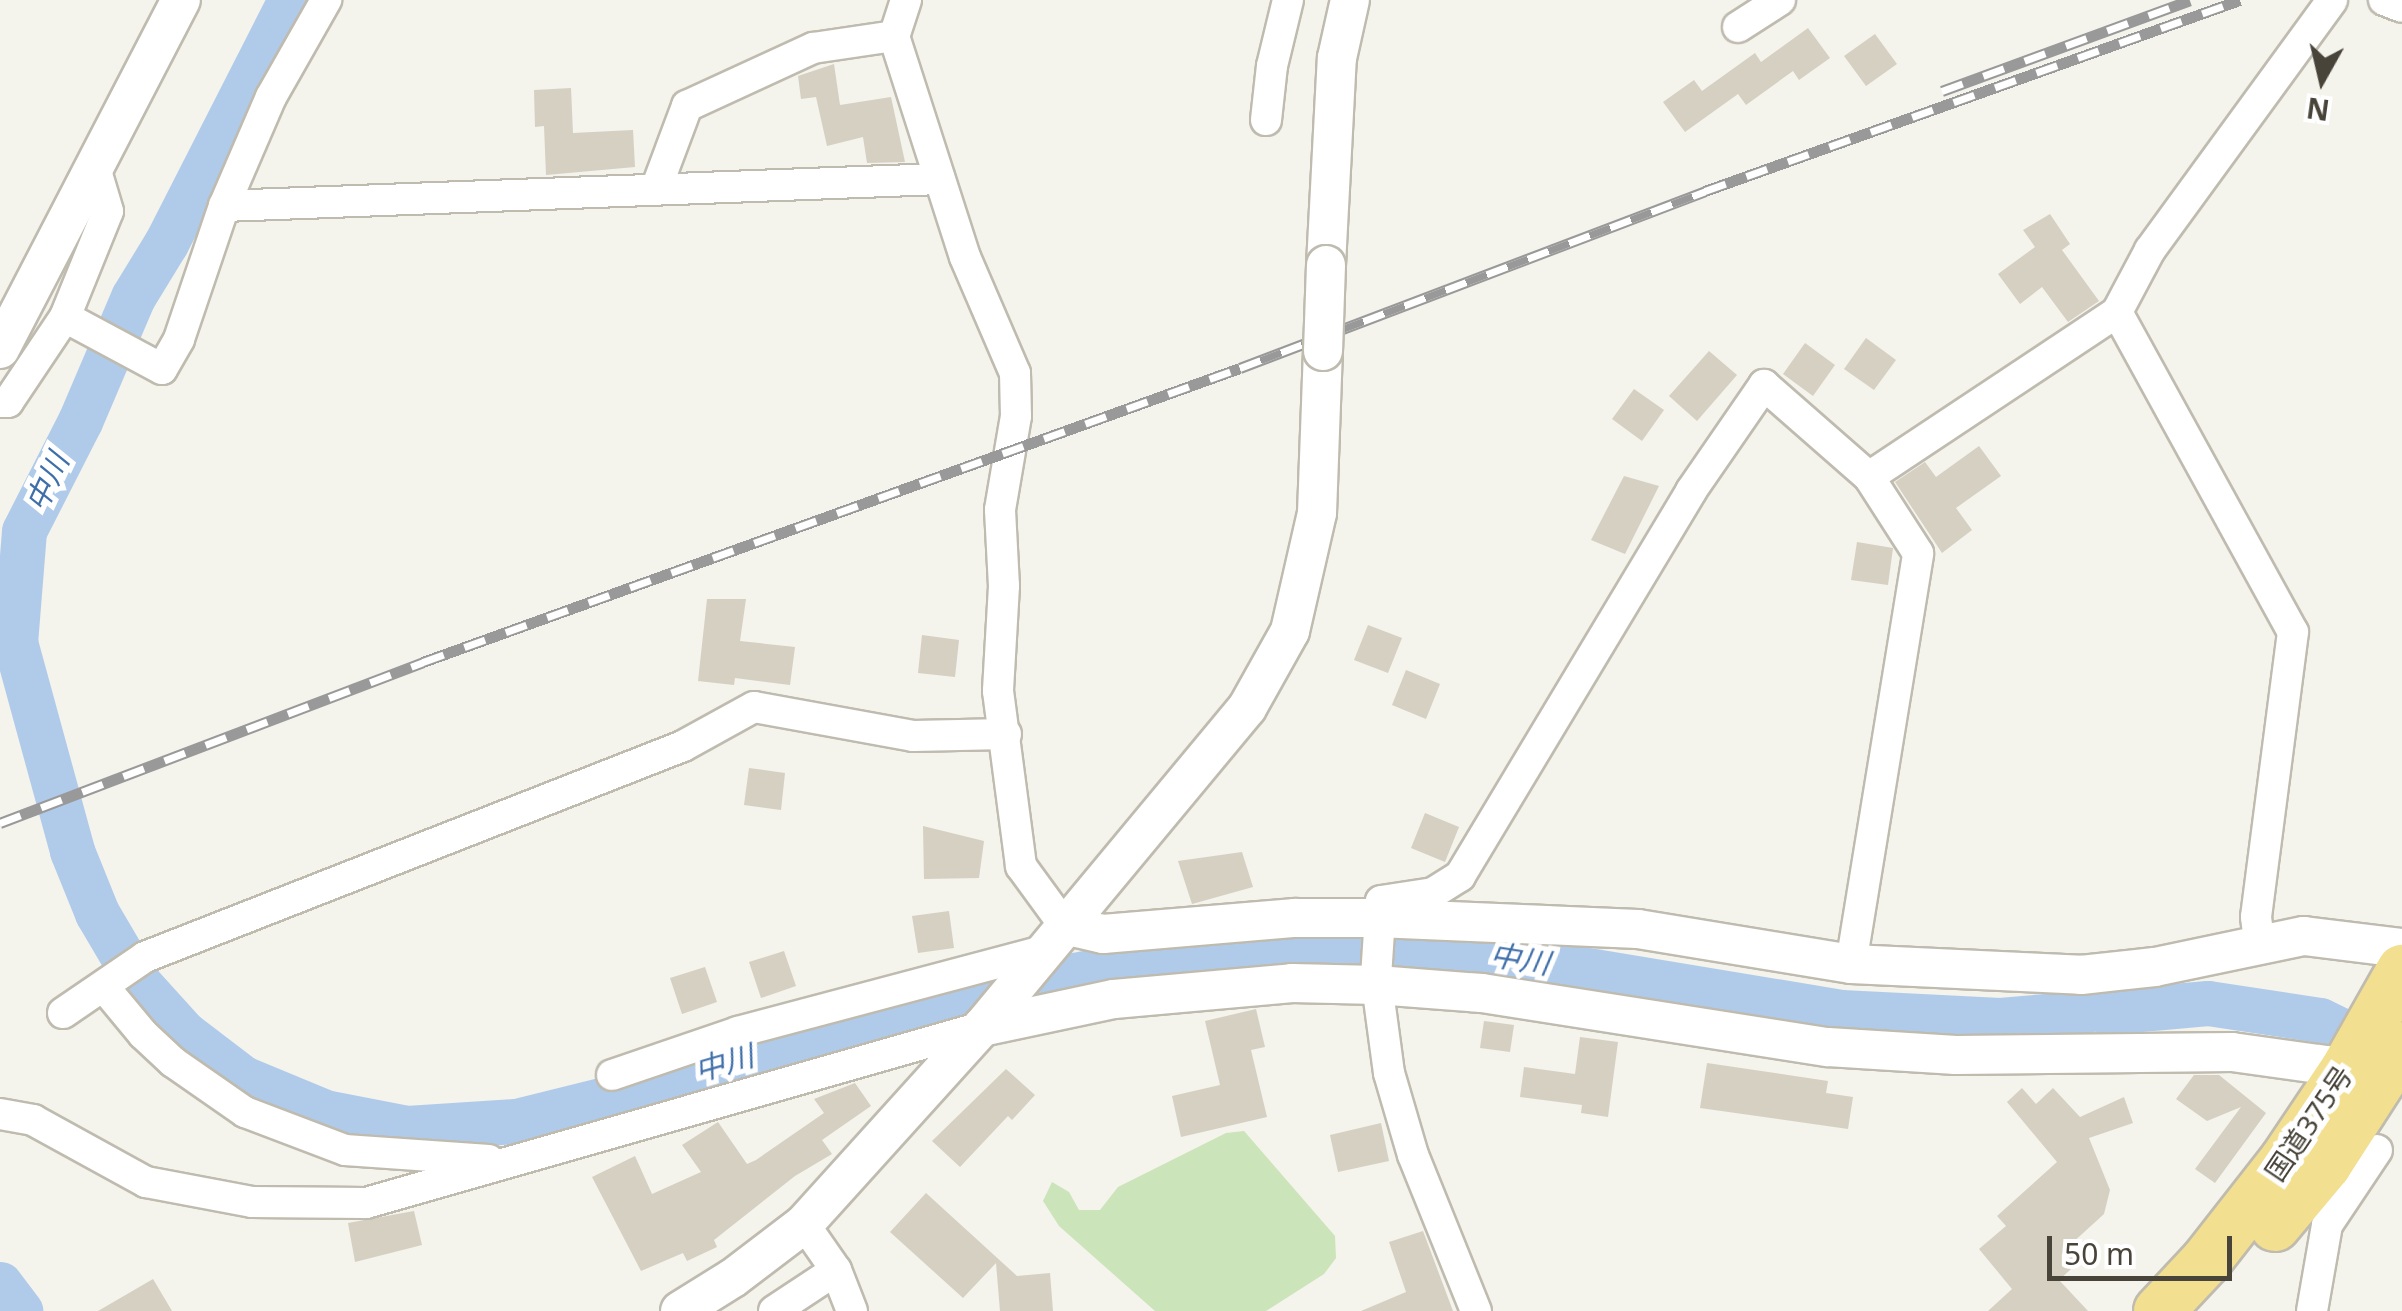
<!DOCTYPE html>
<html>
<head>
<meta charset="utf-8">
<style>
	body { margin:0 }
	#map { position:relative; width:2402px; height:1311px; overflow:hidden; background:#f4f3ec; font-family:"Noto Sans","Noto Sans JP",sans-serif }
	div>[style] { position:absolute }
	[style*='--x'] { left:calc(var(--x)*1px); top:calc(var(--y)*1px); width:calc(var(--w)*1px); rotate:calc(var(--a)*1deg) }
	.green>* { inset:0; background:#cbe4ba }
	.river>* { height:45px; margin:-22.5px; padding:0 22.5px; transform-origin:22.5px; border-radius:22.5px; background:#b0cbea }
	.building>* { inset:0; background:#d5d0c2 }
	.roads { filter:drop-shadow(2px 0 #bfbbaf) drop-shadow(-2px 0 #bfbbaf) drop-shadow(0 2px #bfbbaf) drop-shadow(0 -2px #bfbbaf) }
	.minor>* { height:30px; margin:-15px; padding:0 15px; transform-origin:15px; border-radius:15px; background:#fff }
	.tertiary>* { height:38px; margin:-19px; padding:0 19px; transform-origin:19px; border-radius:19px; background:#fff }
	.trunk>* { height:50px; margin:-25px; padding:0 25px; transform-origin:25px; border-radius:25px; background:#f2df90 }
	.rail>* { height:11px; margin-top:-5.5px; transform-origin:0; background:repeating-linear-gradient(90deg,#fff 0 22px,#999 0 44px); box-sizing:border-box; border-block:2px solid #999 }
	.bridges { filter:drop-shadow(2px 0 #bfbbaf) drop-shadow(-2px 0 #bfbbaf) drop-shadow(0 2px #bfbbaf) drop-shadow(0 -2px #bfbbaf) }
	.tertiary-bridge>* { height:38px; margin:-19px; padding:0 19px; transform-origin:19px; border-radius:19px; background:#fff }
	span { translate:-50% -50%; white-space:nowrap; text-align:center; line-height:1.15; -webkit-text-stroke:10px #fff; paint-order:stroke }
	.street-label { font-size:28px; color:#48443a }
	.water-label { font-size:30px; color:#3e6fa9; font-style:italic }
	.north { position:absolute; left:2272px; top:30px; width:100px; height:100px; -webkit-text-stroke:8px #fff; paint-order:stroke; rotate:188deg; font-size:28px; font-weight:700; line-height:40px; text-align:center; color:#48443a }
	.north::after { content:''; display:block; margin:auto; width:35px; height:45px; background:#48443a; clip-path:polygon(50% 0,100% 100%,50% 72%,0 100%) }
	.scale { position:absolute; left:2047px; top:1236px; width:185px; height:45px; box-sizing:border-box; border:5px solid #48443a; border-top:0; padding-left:12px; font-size:30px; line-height:35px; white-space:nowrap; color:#48443a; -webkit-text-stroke:8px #fff; paint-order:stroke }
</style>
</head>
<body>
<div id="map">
	<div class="green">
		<i style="clip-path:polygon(1244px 1131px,1335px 1236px,1336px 1258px,1324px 1274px,1266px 1311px,1155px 1311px,1059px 1226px,1043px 1201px,1052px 1182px,1069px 1192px,1079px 1210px,1100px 1210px,1118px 1187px,1226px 1133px)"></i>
	</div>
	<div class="river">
		<i style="--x:290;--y:0;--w:273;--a:117"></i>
		<i style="--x:166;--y:243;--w:63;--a:121.4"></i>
		<i style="--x:133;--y:297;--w:135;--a:113.1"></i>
		<i style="--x:80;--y:421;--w:123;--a:117"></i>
		<i style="--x:24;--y:531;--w:111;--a:94.6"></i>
		<i style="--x:15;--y:642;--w:217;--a:74.7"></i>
		<i style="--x:72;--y:851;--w:67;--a:68"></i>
		<i style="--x:97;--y:913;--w:79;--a:59.5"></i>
		<i style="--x:137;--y:981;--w:70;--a:47.9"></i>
		<i style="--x:184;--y:1033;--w:74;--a:37.3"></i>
		<i style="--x:243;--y:1078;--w:89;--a:22.5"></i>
		<i style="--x:325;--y:1112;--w:84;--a:11"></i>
		<i style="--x:407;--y:1128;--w:109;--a:-3.7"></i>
		<i style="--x:516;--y:1121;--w:137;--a:-13.9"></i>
		<i style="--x:649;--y:1088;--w:315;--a:-16.4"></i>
		<i style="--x:951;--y:999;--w:235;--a:-11"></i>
		<i style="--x:1182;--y:954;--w:142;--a:-4.4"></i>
		<i style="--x:1324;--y:943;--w:155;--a:3.3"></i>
		<i style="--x:1479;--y:952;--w:367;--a:9.4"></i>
		<i style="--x:1841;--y:1012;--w:159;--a:2.9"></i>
		<i style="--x:2000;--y:1020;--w:78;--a:-5.1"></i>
		<i style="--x:2078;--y:1013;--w:21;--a:-19"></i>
		<i style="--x:2098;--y:1006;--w:11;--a:34"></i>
		<i style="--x:2107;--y:1012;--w:101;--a:-5.1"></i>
		<i style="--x:2208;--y:1003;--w:113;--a:8.6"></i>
		<i style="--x:2320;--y:1020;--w:85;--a:26"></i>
		<i style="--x:0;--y:1284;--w:34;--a:53"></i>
	</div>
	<div class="building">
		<i style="clip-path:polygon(1808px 28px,1830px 58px,1799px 80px,1793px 71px,1746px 105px,1738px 94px,1685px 132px,1663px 102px,1694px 80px,1702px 91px,1755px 53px,1761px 62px)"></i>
		<i style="clip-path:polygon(1875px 34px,1897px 64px,1866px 86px,1844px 56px)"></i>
		<i style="clip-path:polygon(834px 64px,840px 105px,891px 97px,905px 162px,867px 163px,863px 137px,827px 146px,816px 97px,801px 99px,798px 76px)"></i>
		<i style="clip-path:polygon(571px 88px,573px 133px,633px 130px,635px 167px,546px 175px,544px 126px,535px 127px,534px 90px)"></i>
		<i style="clip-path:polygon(2050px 214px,2070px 244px,2062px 250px,2099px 301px,2068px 322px,2042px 287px,2020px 304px,1998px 274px,2035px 247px,2023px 230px)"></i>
		<i style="clip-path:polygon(1866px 338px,1896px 360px,1874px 390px,1844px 369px)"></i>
		<i style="clip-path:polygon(1805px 343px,1835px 365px,1813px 396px,1783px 374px)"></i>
		<i style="clip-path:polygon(1709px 351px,1737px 375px,1697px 421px,1669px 396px)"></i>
		<i style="clip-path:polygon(1634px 389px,1664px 410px,1642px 441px,1612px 419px)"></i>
		<i style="clip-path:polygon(1979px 446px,2001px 476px,1956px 508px,1972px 530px,1942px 553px,1895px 482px,1925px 462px,1936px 477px)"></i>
		<i style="clip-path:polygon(1624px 476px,1659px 486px,1625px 554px,1591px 540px)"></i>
		<i style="clip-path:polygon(1857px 542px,1893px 548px,1888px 585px,1851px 580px)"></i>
		<i style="clip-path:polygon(707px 599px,746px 599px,740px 641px,795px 647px,790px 685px,735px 678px,734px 685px,698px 681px)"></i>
		<i style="clip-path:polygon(1368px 625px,1402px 638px,1388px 673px,1354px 660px)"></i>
		<i style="clip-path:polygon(922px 635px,959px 640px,955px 677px,918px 673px)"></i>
		<i style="clip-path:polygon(1406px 670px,1440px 684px,1426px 719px,1392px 705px)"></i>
		<i style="clip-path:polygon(749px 768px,785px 773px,781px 810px,744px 805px)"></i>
		<i style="clip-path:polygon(1425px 813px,1459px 827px,1445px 862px,1411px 848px)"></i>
		<i style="clip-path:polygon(923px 826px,984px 841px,979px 878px,924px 879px)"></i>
		<i style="clip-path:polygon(1242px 852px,1253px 887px,1192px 904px,1178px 861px)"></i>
		<i style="clip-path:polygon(949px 911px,954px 948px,918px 953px,912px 916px)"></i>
		<i style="clip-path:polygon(784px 951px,796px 986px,761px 998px,749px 962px)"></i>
		<i style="clip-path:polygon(705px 967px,717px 1002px,682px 1014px,670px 978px)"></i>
		<i style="clip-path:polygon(1256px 1009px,1265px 1047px,1251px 1050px,1267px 1117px,1181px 1137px,1172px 1096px,1220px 1085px,1205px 1021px)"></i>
		<i style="clip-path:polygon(1484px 1021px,1514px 1025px,1510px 1052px,1480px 1048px)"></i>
		<i style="clip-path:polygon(1580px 1037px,1618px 1042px,1608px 1117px,1581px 1113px,1582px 1105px,1520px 1097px,1524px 1067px,1575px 1074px)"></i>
		<i style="clip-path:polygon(1707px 1063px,1828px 1081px,1826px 1093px,1853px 1097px,1848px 1129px,1700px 1108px)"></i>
		<i style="clip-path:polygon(1006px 1069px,1035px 1095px,1012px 1120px,1008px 1116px,960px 1167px,932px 1141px)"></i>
		<i style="clip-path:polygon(2194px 1075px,2219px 1075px,2266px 1113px,2215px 1183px,2195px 1169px,2241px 1107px,2207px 1121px,2176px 1099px)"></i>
		<i style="clip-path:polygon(855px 1083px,871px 1106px,822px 1140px,832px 1154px,795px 1176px,714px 1240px,717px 1247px,687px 1261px,683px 1253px,641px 1271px,592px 1177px,635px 1156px,652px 1194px,701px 1172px,682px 1145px,718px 1122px,747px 1164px,756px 1160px,824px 1113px,814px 1099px)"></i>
		<i style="clip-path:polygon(2022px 1088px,2036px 1104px,2053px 1088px,2080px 1117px,2124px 1097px,2133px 1123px,2089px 1138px,2110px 1190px,2104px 1214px,2070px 1245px,2082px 1259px,2059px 1280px,2088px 1311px,1988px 1311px,2012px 1289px,1979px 1249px,2006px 1226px,1997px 1216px,2057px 1162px,2007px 1102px)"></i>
		<i style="clip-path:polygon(1381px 1123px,1389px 1161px,1338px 1172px,1330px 1135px)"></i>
		<i style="clip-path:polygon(926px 1193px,1017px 1276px,1050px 1273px,1053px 1311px,1000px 1311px,996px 1263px,963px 1298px,890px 1232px)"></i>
		<i style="clip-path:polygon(414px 1211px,422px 1245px,355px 1262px,348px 1223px)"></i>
		<i style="clip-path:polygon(1423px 1231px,1453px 1311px,1361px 1311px,1406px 1292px,1389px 1242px)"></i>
		<i style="clip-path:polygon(153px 1279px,172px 1311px,98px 1311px)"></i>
	</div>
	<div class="roads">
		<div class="minor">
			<i style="--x:906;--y:0;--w:38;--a:108"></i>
			<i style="--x:894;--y:36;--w:232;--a:72.2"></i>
			<i style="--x:965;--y:257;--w:126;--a:66.7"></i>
			<i style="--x:1015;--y:373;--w:43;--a:88.7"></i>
			<i style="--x:1016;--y:416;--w:95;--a:99.7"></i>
			<i style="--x:1000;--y:510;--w:76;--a:87"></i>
			<i style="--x:1004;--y:586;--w:105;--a:93.3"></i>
			<i style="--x:998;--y:691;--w:177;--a:82.5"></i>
			<i style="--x:1021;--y:866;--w:73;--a:53.9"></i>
			<i style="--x:2384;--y:0;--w:19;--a:21"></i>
			<i style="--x:1738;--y:27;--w:50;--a:-32.7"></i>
			<i style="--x:1266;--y:120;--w:54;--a:-83.7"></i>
			<i style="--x:1272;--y:66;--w:68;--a:-76.4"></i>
			<i style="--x:656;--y:189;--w:89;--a:-69.5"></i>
			<i style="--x:687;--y:106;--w:139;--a:-24.7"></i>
			<i style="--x:813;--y:48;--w:82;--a:-8.4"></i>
			<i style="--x:224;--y:206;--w:119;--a:-66.7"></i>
			<i style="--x:271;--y:97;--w:112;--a:-60.4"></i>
			<i style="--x:2117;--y:312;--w:365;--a:61.2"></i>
			<i style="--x:2293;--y:632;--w:287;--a:97.4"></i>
			<i style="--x:2256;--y:917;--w:25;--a:83"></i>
			<i style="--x:65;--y:317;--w:110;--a:28.2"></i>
			<i style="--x:162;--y:369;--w:34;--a:-60"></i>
			<i style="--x:179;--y:339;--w:140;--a:-71.3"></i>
			<i style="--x:224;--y:206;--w:716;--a:-2.16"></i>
			<i style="--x:0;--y:402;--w:8;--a:0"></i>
			<i style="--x:8;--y:402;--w:102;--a:-56.2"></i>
			<i style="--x:65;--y:317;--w:114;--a:-67.9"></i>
			<i style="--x:108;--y:211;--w:49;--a:-106.6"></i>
			<i style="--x:1851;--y:964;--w:416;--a:-80.7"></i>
			<i style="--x:1918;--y:553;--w:90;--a:-122.8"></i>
			<i style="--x:104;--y:987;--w:61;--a:50.3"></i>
			<i style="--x:143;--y:1034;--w:41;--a:43"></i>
			<i style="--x:173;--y:1062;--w:88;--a:34.8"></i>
			<i style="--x:245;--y:1112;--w:107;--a:20.8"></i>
			<i style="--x:345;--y:1150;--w:144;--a:4"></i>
			<i style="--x:63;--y:1013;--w:99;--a:-34.3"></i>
			<i style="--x:145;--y:957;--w:578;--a:-21.41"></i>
			<i style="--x:683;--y:746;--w:81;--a:-28.8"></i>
			<i style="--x:754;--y:707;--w:162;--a:10.3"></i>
			<i style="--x:913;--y:736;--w:93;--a:-1.2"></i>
			<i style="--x:612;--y:1075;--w:133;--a:-18.8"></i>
			<i style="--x:738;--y:1032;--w:316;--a:-14.9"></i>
			<i style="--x:0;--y:1114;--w:34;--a:10"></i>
			<i style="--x:33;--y:1120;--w:129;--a:28.8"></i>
			<i style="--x:146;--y:1182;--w:108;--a:10.7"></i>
			<i style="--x:252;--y:1202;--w:114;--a:0.5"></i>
			<i style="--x:366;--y:1203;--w:641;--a:-15.95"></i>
			<i style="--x:804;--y:1224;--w:56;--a:55.2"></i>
			<i style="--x:836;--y:1270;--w:44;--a:68.7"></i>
			<i style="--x:774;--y:1311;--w:74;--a:-33.5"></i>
			<i style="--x:1476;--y:1311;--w:168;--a:-112"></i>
			<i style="--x:1413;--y:1155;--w:85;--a:-106.3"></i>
			<i style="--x:1389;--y:1073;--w:97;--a:-97.7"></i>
			<i style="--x:1376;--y:977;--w:76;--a:-86.2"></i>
			<i style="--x:1381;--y:901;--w:53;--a:-8.7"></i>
			<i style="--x:1433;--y:893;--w:32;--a:-32"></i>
			<i style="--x:1460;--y:876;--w:449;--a:-59"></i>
			<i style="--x:1691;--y:491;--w:129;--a:-55.4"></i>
			<i style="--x:1764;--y:385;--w:140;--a:41.2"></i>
			<i style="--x:1869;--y:477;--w:298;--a:-33.6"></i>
			<i style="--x:2117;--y:312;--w:70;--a:-62"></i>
			<i style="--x:2150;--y:250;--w:309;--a:-53.9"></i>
			<i style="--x:2312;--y:1311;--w:87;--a:-80.1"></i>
			<i style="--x:2327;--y:1225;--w:90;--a:-56.3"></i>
		</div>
		<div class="tertiary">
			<i style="--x:1326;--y:265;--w:207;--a:-87"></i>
			<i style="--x:1337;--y:58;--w:59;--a:-77.4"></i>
			<i style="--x:0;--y:349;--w:393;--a:-62.6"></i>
			<i style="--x:1064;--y:925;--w:40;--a:13"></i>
			<i style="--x:1103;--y:934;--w:193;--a:-4.8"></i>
			<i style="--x:1295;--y:918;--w:82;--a:0"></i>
			<i style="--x:1377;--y:918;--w:261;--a:2.4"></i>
			<i style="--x:1638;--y:929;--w:216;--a:9.3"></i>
			<i style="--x:1851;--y:964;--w:230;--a:2.7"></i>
			<i style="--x:2081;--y:975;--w:74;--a:-6.2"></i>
			<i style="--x:2155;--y:967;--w:152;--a:-11.8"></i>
			<i style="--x:2304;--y:936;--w:99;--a:7"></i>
			<i style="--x:982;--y:1027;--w:135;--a:-12"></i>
			<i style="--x:1114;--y:999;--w:179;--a:-5.1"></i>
			<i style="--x:1292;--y:983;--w:85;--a:1.3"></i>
			<i style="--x:1377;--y:985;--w:105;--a:4.4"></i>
			<i style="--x:1482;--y:993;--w:350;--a:8.9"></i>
			<i style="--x:1828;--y:1047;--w:128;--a:3.6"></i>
			<i style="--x:1956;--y:1055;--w:276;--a:-0.6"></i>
			<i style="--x:2232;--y:1052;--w:95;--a:7.9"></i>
			<i style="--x:2326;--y:1065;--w:20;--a:41"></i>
			<i style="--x:680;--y:1311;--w:62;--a:-31.9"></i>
			<i style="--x:733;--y:1278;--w:89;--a:-37.3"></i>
			<i style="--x:804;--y:1224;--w:266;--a:-47.9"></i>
			<i style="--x:982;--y:1027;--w:415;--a:-50.3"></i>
			<i style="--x:1247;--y:708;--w:88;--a:-60.8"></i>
			<i style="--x:1290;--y:631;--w:121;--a:-77.1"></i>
			<i style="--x:1317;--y:513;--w:162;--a:-87.9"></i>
		</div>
		<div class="trunk">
			<i style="--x:2275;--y:1226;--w:80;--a:-50.1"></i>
			<i style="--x:2326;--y:1165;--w:140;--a:-57.2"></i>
			<i style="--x:2159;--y:1311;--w:69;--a:-46.8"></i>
			<i style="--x:2206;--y:1261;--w:128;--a:-52"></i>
			<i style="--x:2285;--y:1160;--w:110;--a:-56.2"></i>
			<i style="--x:2346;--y:1069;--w:114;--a:-60.5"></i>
		</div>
	</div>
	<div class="rail">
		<i style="--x:1942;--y:91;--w:264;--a:-20.1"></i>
		<i style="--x:0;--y:823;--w:453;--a:-20.8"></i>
		<i style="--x:423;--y:662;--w:868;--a:-19.79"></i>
		<i style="--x:1240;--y:368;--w:498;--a:-20.8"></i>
		<i style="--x:1705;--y:191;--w:568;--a:-19.65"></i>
	</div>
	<div class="bridges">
		<div class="tertiary-bridge">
			<i style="--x:1323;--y:351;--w:86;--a:-88"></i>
		</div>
	</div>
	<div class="street-label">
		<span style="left:2308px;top:1123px;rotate:-56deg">国道375号</span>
	</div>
	<div class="water-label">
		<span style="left:47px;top:482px;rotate:-65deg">中川</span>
		<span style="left:1520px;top:959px;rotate:9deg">中川</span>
		<span style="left:724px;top:1063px;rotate:-16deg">中川</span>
	</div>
	<div class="north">N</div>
	<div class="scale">50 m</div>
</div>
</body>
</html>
